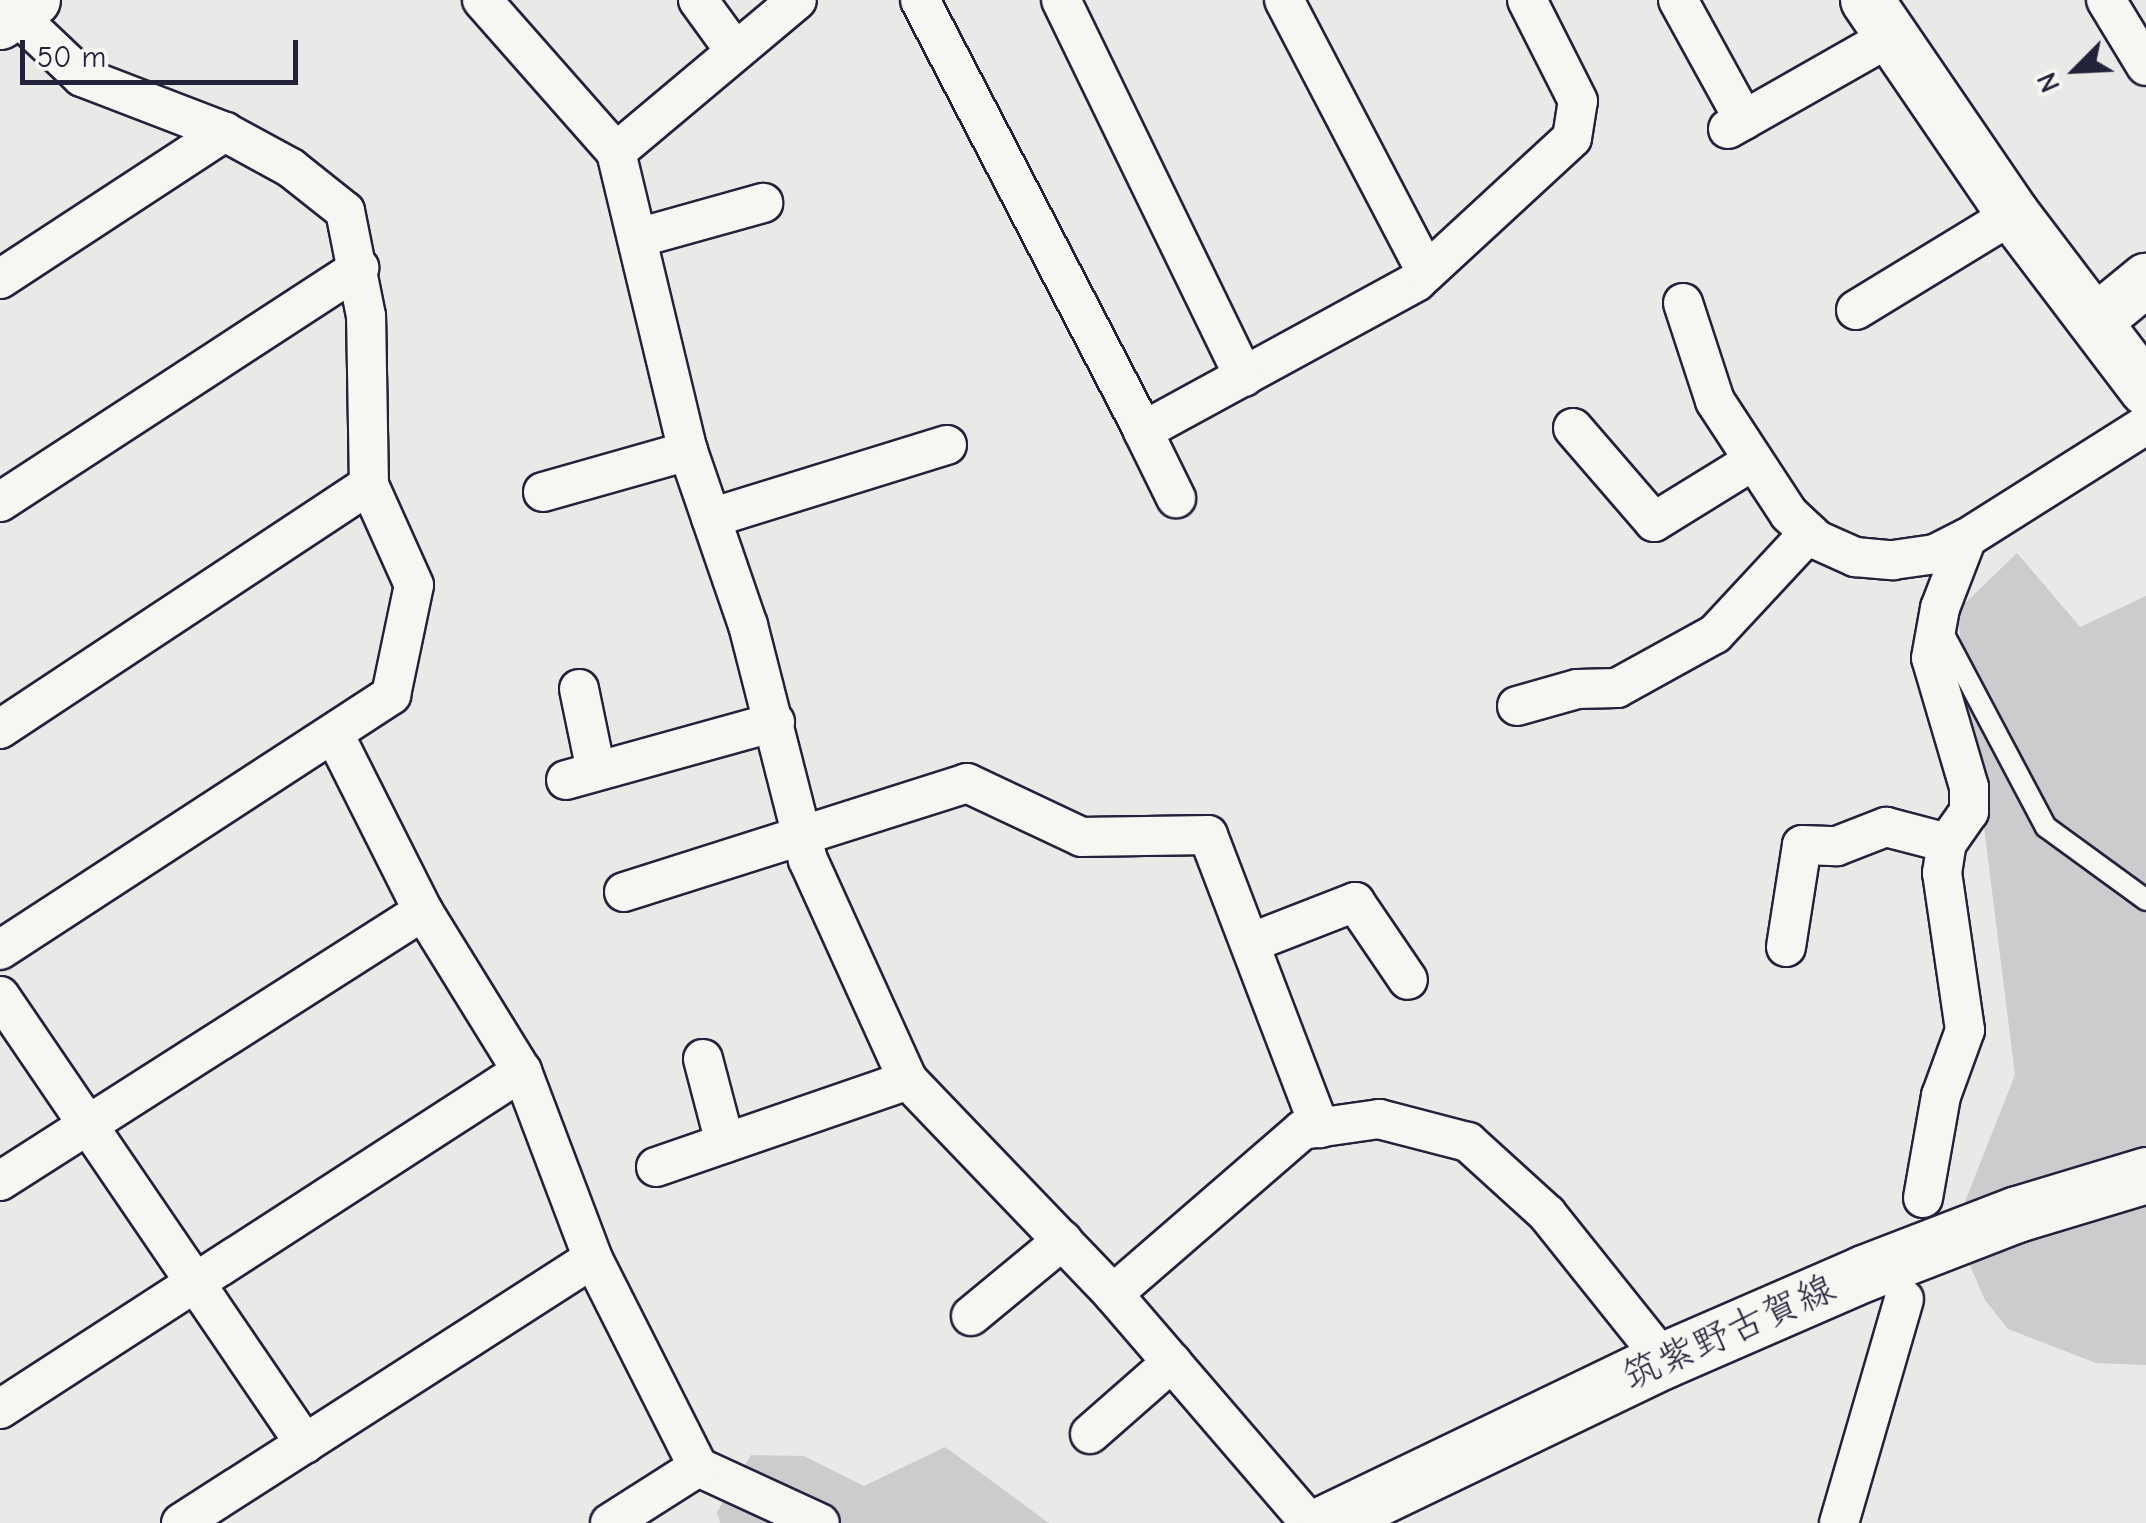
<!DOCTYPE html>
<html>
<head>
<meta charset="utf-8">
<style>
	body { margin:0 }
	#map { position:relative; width:2146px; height:1523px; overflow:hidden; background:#e9e9e7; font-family:"Comic Neue","Klee One",sans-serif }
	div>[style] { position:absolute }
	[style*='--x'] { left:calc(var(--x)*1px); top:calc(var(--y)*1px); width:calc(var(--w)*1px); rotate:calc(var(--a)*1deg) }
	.green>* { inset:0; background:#ccccce }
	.roads { filter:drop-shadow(2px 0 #22223b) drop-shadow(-2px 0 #22223b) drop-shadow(0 2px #22223b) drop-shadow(0 -2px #22223b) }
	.lane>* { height:20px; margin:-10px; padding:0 10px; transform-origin:10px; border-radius:10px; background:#f6f6f2 }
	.street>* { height:38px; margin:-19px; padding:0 19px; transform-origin:19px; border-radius:19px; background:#f6f6f2 }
	.secondary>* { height:52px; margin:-26px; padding:0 26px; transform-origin:26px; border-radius:26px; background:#f6f6f2 }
	.primary>* { height:55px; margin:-27.5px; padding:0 27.5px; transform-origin:27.5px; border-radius:27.5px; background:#f6f6f2 }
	span { translate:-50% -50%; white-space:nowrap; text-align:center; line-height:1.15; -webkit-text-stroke:9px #f6f6f2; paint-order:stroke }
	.street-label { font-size:38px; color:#22223b }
	.north { position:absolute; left:2026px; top:20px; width:100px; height:100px; -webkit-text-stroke:8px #f6f6f2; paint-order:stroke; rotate:246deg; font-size:28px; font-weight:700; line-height:40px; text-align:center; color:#22223b }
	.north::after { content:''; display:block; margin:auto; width:35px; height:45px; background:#22223b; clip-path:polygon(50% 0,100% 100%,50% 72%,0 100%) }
	.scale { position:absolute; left:20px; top:40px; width:278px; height:45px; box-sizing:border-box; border:5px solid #22223b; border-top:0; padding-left:12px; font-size:30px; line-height:35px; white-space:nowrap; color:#22223b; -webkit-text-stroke:8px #f6f6f2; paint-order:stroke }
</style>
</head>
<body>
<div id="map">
	<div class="green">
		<i style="clip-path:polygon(2017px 553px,2080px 627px,2146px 596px,2146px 1365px,2096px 1363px,2008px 1329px,1985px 1300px,1965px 1254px,1964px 1204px,2015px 1075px,1957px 611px)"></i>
		<i style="clip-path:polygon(945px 1447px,1049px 1523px,720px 1523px,717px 1512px,751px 1455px,804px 1456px,864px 1486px)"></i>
	</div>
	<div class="roads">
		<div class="lane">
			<i style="--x:1941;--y:629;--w:224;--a:62.1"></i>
			<i style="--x:2046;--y:827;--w:124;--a:36.1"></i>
		</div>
		<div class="street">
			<i style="--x:482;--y:0;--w:203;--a:48.6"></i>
			<i style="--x:616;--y:152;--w:308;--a:76.5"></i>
			<i style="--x:688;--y:451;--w:184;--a:71"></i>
			<i style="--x:748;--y:625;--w:243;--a:75.7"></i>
			<i style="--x:808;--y:860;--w:242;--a:65.6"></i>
			<i style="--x:908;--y:1080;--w:296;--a:46.2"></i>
			<i style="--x:1113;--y:1294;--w:302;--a:49.3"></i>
			<i style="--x:698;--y:0;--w:63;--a:54"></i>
			<i style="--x:920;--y:0;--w:485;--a:62.6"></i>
			<i style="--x:1143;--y:431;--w:311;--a:-28.6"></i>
			<i style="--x:1416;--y:282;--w:212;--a:-42.7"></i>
			<i style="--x:1572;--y:138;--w:37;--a:-81"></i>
			<i style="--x:1578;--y:101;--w:113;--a:-116.8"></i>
			<i style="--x:1061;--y:0;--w:419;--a:64.1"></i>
			<i style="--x:1284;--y:0;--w:307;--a:62.4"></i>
			<i style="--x:1678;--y:0;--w:137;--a:61.2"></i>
			<i style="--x:2106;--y:0;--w:77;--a:58.8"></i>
			<i style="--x:1728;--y:129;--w:184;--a:-29.6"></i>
			<i style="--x:616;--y:152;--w:236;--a:-40"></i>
			<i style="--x:641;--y:237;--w:127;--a:-15.6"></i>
			<i style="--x:0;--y:279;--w:269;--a:-33.2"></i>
			<i style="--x:1683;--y:303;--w:103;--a:71.9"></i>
			<i style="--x:1715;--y:401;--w:135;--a:56.8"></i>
			<i style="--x:1789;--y:514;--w:38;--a:43"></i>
			<i style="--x:1817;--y:540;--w:42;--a:24.1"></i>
			<i style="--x:1855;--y:557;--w:38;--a:5"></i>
			<i style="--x:1893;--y:560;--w:42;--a:-8.1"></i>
			<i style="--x:1935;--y:554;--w:36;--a:-27"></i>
			<i style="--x:1856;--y:310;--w:184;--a:-31.4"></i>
			<i style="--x:1573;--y:428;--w:124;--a:49.2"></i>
			<i style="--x:1654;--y:522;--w:114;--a:-31.7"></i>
			<i style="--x:1143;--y:431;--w:75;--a:63.8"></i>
			<i style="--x:543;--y:492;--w:151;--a:-15.8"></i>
			<i style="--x:0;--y:502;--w:429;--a:-33.1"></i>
			<i style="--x:711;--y:518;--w:247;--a:-17.2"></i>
			<i style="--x:579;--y:689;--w:84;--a:78.3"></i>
			<i style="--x:1517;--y:706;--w:62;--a:-15.8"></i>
			<i style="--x:1577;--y:689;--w:40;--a:-1.4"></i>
			<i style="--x:1617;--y:688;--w:112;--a:-28.9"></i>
			<i style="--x:1715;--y:634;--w:138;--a:-47.1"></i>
			<i style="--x:0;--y:729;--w:442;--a:-33.5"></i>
			<i style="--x:334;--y:734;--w:198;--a:63.3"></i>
			<i style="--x:423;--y:911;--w:188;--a:58.3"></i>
			<i style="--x:522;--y:1071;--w:201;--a:69.3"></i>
			<i style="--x:593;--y:1259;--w:233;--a:63.2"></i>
			<i style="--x:698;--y:1467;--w:134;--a:24.7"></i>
			<i style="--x:566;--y:780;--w:217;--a:-15.5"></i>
			<i style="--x:624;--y:892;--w:360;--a:-17.6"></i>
			<i style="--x:967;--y:783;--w:127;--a:25.2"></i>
			<i style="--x:1082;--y:837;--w:126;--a:-0.9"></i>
			<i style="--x:1208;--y:835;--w:314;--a:69.1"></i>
			<i style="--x:1250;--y:943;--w:113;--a:-21.3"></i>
			<i style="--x:1355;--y:902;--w:94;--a:55.8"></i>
			<i style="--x:1786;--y:947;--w:103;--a:-81.1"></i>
			<i style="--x:1802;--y:845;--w:35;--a:2"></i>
			<i style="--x:1837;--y:846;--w:53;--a:-21.2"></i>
			<i style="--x:1886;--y:827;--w:63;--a:14.7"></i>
			<i style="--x:0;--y:950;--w:467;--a:-33.1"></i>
			<i style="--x:391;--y:695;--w:112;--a:-78.2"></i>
			<i style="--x:414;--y:585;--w:110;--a:-114.2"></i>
			<i style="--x:369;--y:485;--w:169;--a:-91"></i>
			<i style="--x:366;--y:316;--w:107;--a:-101.3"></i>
			<i style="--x:345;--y:211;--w:69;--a:-141.5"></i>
			<i style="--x:291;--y:168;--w:75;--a:-151.4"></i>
			<i style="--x:225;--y:132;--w:153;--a:-159"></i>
			<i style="--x:82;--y:77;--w:112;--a:-136.5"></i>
			<i style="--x:0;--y:996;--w:542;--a:55.75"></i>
			<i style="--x:703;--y:1059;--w:87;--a:75.3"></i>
			<i style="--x:656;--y:1167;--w:267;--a:-19"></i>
			<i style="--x:0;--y:1181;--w:502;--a:-32.55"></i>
			<i style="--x:1923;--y:1198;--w:104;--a:-80"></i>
			<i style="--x:1941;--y:1096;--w:70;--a:-70"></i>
			<i style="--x:1965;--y:1030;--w:159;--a:-98.3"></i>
			<i style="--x:1942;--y:873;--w:30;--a:-81"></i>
			<i style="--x:1947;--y:843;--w:38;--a:-55"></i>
			<i style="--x:1969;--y:812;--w:25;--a:-90"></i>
			<i style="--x:1969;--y:787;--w:134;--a:-106.4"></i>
			<i style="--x:1931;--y:658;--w:51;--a:-79.8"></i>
			<i style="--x:1940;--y:608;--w:75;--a:-68.9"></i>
			<i style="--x:1967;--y:538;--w:212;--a:-32.3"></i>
			<i style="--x:1113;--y:1294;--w:250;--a:-40.9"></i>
			<i style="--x:1302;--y:1130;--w:78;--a:-8.1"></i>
			<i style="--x:1379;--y:1119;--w:92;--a:14.5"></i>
			<i style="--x:1468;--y:1142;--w:107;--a:42.3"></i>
			<i style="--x:1547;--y:1214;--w:187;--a:51.3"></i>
			<i style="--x:971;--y:1316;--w:119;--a:-39.6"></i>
			<i style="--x:0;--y:1409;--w:622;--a:-32.92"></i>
			<i style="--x:1090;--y:1434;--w:109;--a:-41.3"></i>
			<i style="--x:181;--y:1523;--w:489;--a:-32.7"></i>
			<i style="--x:610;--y:1523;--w:104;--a:-32.5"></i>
			<i style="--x:1839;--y:1523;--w:233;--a:-73.8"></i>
		</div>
		<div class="secondary">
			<i style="--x:1867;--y:0;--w:259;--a:55.7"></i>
			<i style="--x:2013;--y:214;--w:220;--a:52.8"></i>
			<i style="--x:0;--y:23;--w:41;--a:-34.1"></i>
			<i style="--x:2096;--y:321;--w:65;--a:-39.4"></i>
		</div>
		<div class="primary">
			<i style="--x:1325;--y:1523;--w:376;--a:-25.7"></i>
			<i style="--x:1664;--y:1360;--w:218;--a:-23.5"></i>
			<i style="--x:1864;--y:1273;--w:164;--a:-21.1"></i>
			<i style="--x:2017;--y:1214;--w:135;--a:-16.8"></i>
		</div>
	</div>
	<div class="street-label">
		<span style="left:1729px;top:1333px;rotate:-24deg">筑紫野古賀線</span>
	</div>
	<div class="north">N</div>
	<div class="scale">50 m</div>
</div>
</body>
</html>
